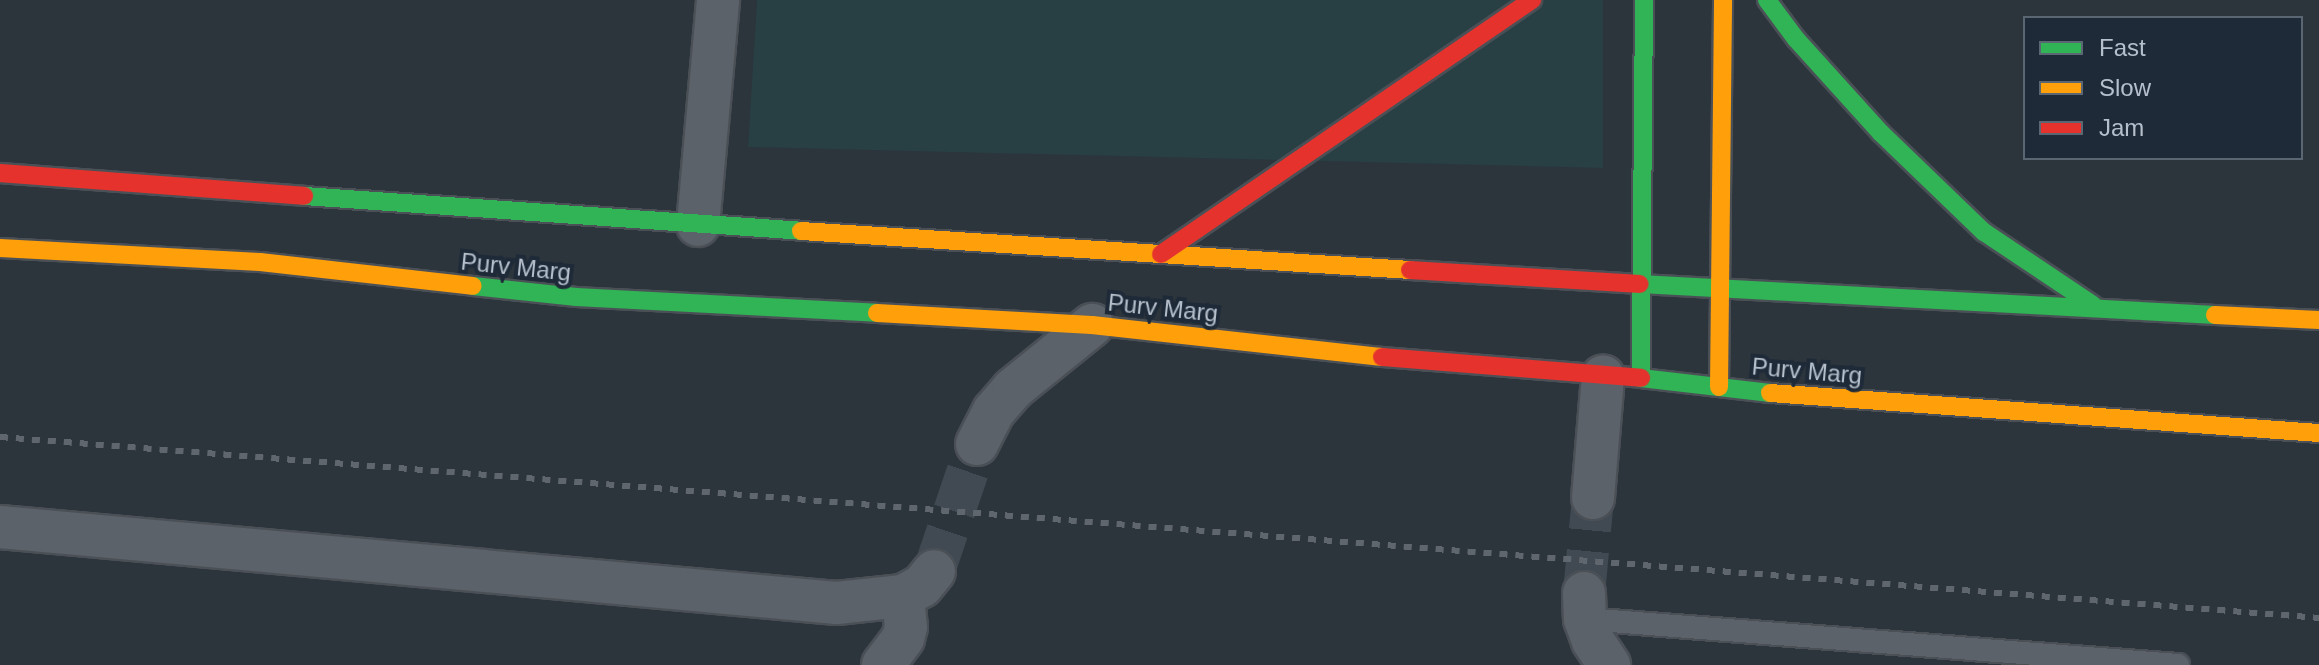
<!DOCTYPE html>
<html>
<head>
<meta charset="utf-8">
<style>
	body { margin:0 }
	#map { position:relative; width:2319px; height:665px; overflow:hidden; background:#2c343c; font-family:Arial,sans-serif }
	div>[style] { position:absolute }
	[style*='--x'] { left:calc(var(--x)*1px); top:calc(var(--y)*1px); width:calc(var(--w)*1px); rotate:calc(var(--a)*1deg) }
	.green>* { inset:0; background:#283f43 }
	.street-tunnel>* { height:42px; margin-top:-21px; transform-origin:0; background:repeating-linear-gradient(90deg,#414952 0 42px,transparent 0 63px) }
	.roads { filter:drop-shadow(2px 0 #4a5056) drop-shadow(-2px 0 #4a5056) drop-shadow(0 2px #4a5056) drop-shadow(0 -2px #4a5056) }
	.lane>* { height:22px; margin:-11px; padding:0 11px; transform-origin:11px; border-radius:11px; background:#5c6269 }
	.street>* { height:42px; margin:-21px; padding:0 21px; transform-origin:21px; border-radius:21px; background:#5c6269 }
	.fast>* { height:18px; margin:-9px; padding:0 9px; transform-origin:9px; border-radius:9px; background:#30b455 }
	.slow>* { height:18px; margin:-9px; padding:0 9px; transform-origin:9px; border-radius:9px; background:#ff9f0a }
	.jam>* { height:18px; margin:-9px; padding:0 9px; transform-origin:9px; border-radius:9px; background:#e5322d }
	.rail>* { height:6px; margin-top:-3px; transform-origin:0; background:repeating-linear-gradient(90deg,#60666d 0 8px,transparent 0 16px) }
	span { translate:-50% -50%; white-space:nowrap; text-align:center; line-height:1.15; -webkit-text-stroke:8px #1e2a38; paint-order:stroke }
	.street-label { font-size:24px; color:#b6c0cc }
	.legend { position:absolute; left:2023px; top:16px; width:280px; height:144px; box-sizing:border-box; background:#1e2a38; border:2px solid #5b6673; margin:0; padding:10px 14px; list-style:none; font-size:24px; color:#b6c0cc }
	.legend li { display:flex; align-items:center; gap:16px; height:40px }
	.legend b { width:40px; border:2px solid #5b6673 }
</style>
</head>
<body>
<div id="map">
	<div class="green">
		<i style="clip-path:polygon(757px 0,1603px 0,1603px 168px,748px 147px)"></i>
	</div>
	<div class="street-tunnel">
		<i style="--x:934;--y:571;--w:134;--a:-71.3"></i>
		<i style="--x:1584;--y:593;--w:95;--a:-84.6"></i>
	</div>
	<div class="roads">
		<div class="lane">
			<i style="--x:1585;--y:619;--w:595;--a:4.44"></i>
		</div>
		<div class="street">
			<i style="--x:698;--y:225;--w:226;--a:-84.9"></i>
			<i style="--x:977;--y:444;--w:37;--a:-63"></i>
			<i style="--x:994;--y:411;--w:29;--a:-49"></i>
			<i style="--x:1013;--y:389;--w:102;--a:-39"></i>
			<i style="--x:1593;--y:498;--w:122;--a:-85.3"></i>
			<i style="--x:0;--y:527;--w:840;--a:5.19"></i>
			<i style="--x:837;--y:603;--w:66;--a:-6.1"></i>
			<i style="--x:903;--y:596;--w:21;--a:-28"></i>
			<i style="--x:922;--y:586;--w:19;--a:-51"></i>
			<i style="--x:1584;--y:593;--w:26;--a:88"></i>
			<i style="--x:1585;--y:619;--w:23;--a:70"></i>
			<i style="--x:1593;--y:641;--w:29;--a:56"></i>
			<i style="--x:883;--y:665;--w:34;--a:-53"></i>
			<i style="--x:903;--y:638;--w:11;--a:-75"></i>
			<i style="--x:906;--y:627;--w:31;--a:-96"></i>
		</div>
		<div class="fast">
			<i style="--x:1644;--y:0;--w:378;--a:90.5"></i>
			<i style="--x:1641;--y:378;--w:130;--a:6.6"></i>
			<i style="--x:1767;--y:0;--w:49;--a:53.4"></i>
			<i style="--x:1796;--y:39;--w:127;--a:47.9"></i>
			<i style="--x:1881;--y:133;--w:143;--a:43.9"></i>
			<i style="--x:1984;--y:232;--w:131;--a:33.8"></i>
			<i style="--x:304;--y:196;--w:498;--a:4"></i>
			<i style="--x:1640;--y:284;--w:576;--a:3.09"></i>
			<i style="--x:473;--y:286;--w:104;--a:6.1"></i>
			<i style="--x:576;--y:297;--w:301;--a:3"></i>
		</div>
		<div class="slow">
			<i style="--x:801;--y:231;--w:610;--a:3.66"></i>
			<i style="--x:0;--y:248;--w:260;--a:3.1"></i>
			<i style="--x:260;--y:262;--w:214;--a:6.4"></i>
			<i style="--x:877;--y:313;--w:215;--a:3.2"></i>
			<i style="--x:1092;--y:325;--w:292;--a:6.3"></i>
			<i style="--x:2215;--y:315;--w:104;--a:2.8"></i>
			<i style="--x:1719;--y:387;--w:387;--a:-89.4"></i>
			<i style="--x:1770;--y:393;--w:550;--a:4.17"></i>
		</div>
		<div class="jam">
			<i style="--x:0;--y:173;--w:305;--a:4.3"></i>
			<i style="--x:1161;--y:254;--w:450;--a:-34.4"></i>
			<i style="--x:1410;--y:270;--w:230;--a:3.5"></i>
			<i style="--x:1382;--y:357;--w:260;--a:4.6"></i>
		</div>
	</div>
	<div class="rail">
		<i style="--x:0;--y:437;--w:2326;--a:4.46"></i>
	</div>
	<div class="street-label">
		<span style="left:516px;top:267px;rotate:6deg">Purv Marg</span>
		<span style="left:1163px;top:308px;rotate:6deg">Purv Marg</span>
		<span style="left:1807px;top:371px;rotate:5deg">Purv Marg</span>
	</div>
	<ul class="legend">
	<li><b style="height:10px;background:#30b455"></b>Fast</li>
	<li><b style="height:10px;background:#ff9f0a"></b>Slow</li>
	<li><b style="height:10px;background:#e5322d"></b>Jam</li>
	</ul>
</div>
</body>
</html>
